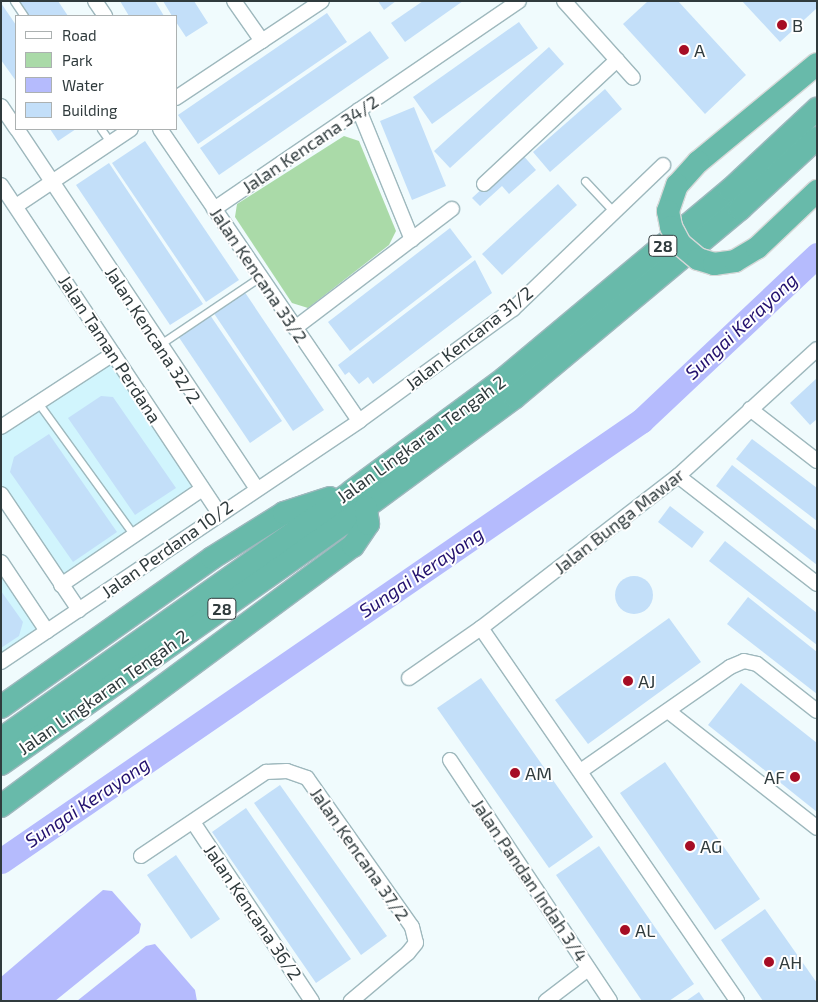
<!DOCTYPE html>
<html>
<head>
<meta charset="utf-8">
<style>
	body { margin:0 }
	#map { position:relative; width:818px; height:1002px; overflow:hidden; background:#f0fbfd; font-family:"Exo 2",sans-serif }
	div>[style] { position:absolute }
	[style*='--x'] { left:calc(var(--x)*1px); top:calc(var(--y)*1px); width:calc(var(--w)*1px); rotate:calc(var(--a)*1deg) }
	.built>* { inset:0; background:#d1f5fd }
	.green>* { inset:0; background:#aadaa8 }
	.water>* { inset:0; background:#b5bbfd }
	.river>* { height:25px; margin:-12.5px; padding:0 12.5px; transform-origin:12.5px; border-radius:12.5px; background:#b5bbfd }
	.building>* { inset:0; background:#c3dff9 }
	.round { border-radius:50% }
	.roads { filter:drop-shadow(1px 0 #9eb8bd) drop-shadow(-1px 0 #9eb8bd) drop-shadow(0 1px #9eb8bd) drop-shadow(0 -1px #9eb8bd) }
	.service>* { height:7px; margin:-3.5px; padding:0 3.5px; transform-origin:3.5px; border-radius:3.5px; background:#fff }
	.minor>* { height:14px; margin:-7px; padding:0 7px; transform-origin:7px; border-radius:7px; background:#fff }
	.trunk>* { height:22px; margin:-11px; padding:0 11px; transform-origin:11px; border-radius:11px; background:#68baaa }
	.bridges { filter:drop-shadow(1px 0 #d6d8d8) drop-shadow(-1px 0 #d6d8d8) drop-shadow(0 1px #d6d8d8) drop-shadow(0 -1px #d6d8d8) }
	.trunk-bridge>* { height:22px; margin:-11px; padding:0 11px; transform-origin:11px; border-radius:11px; background:#68baaa }
	.dots>* { width:14px; height:14px; translate:-50% -50%; box-sizing:border-box; border:2px solid #fff; border-radius:50% }
	span { translate:-50% -50%; white-space:nowrap; text-align:center; line-height:1.15; -webkit-text-stroke:4px #fff; paint-order:stroke }
	.shield-label span { padding:1px 4px; background:#fff; border:1px solid; border-radius:4px; -webkit-text-stroke-width:0 }
	.shield-label { font-size:16px; color:#303b3d; font-weight:700 }
	.poi-label { font-size:18px; color:#303b3d }
	.left { translate:0 -50%; text-align:left }
	.right { translate:-100% -50%; text-align:right }
	.street-label { font-size:18px; color:#303b3d }
	.water-label { font-size:19px; color:#23116e; font-style:italic }
	.frame { position:absolute; inset:0; border:2px solid #303b3d; pointer-events:none }
	.legend { position:absolute; left:15px; top:15px; width:162px; height:115px; box-sizing:border-box; background:#fff; border:1px solid #acb1b1; margin:0; padding:6px 9px; list-style:none; font-size:15px; color:#303b3d }
	.legend li { display:flex; align-items:center; gap:10px; height:25px }
	.legend b { width:25px; border:1px solid #acb1b1 }
</style>
</head>
<body>
<div id="map">
	<div class="built">
		<i style="clip-path:polygon(111px 362px,194px 486px,65px 577px,1px 484px,1px 434px)"></i>
		<i style="clip-path:polygon(1px 573px,39px 630px,1px 655px)"></i>
	</div>
	<div class="green">
		<i style="clip-path:polygon(344px 136px,359px 141px,396px 231px,389px 245px,308px 308px,292px 303px,235px 217px,237px 204px)"></i>
	</div>
	<div class="water">
		<i style="clip-path:polygon(103px 890px,112px 891px,141px 924px,139px 933px,55px 1001px,1px 1001px,1px 977px)"></i>
		<i style="clip-path:polygon(155px 944px,195px 990px,197px 1001px,77px 1001px,146px 946px)"></i>
	</div>
	<div class="river">
		<i style="--x:1;--y:861;--w:777;--a:-34.51"></i>
		<i style="--x:641;--y:421;--w:242;--a:-43.3"></i>
	</div>
	<div class="building">
		<i style="clip-path:polygon(17px 1px,58px 1px,68px 16px,28px 16px)"></i>
		<i style="clip-path:polygon(120px 1px,155px 1px,164px 16px,129px 16px)"></i>
		<i style="clip-path:polygon(163px 1px,194px 1px,208px 23px,186px 37px,176px 22px,176px 16px,172px 16px)"></i>
		<i style="clip-path:polygon(378px 1px,396px 1px,384px 10px)"></i>
		<i style="clip-path:polygon(423px 1px,463px 1px,405px 42px,391px 23px)"></i>
		<i style="clip-path:polygon(648px 1px,678px 1px,746px 75px,705px 114px,623px 24px)"></i>
		<i style="clip-path:polygon(742px 1px,817px 1px,817px 8px,780px 42px)"></i>
		<i style="clip-path:polygon(1px 3px,16px 25px,16px 81px,1px 60px)"></i>
		<i style="clip-path:polygon(327px 13px,347px 42px,198px 144px,178px 115px)"></i>
		<i style="clip-path:polygon(519px 22px,538px 48px,432px 124px,413px 97px)"></i>
		<i style="clip-path:polygon(370px 31px,389px 58px,219px 175px,200px 148px)"></i>
		<i style="clip-path:polygon(549px 47px,564px 64px,450px 168px,434px 151px)"></i>
		<i style="clip-path:polygon(605px 89px,622px 109px,550px 172px,533px 152px)"></i>
		<i style="clip-path:polygon(414px 107px,446px 186px,412px 200px,380px 121px)"></i>
		<i style="clip-path:polygon(50px 129px,76px 129px,58px 141px)"></i>
		<i style="clip-path:polygon(145px 141px,239px 280px,206px 302px,112px 163px)"></i>
		<i style="clip-path:polygon(521px 153px,536px 170px,509px 194px,502px 186px,480px 206px,472px 198px)"></i>
		<i style="clip-path:polygon(109px 163px,203px 304px,170px 325px,76px 185px)"></i>
		<i style="clip-path:polygon(558px 184px,577px 205px,502px 275px,482px 254px)"></i>
		<i style="clip-path:polygon(450px 228px,472px 257px,350px 351px,328px 322px)"></i>
		<i style="clip-path:polygon(475px 260px,492px 293px,373px 384px,368px 377px,359px 384px,349px 372px,345px 375px,338px 365px)"></i>
		<i style="clip-path:polygon(244px 291px,324px 410px,293px 431px,213px 312px)"></i>
		<i style="clip-path:polygon(210px 315px,282px 421px,250px 443px,178px 336px)"></i>
		<i style="clip-path:polygon(817px 378px,817px 419px,810px 425px,790px 403px)"></i>
		<i style="clip-path:polygon(101px 396px,113px 397px,176px 488px,135px 515px,68px 418px)"></i>
		<i style="clip-path:polygon(49px 434px,117px 532px,73px 562px,10px 472px,14px 457px)"></i>
		<i style="clip-path:polygon(752px 439px,817px 488px,817px 521px,736px 459px)"></i>
		<i style="clip-path:polygon(732px 465px,817px 531px,817px 565px,716px 486px)"></i>
		<i style="clip-path:polygon(670px 506px,704px 532px,692px 548px,658px 522px)"></i>
		<i style="clip-path:polygon(725px 541px,817px 613px,817px 645px,709px 561px)"></i>
		<i class="round" style="left:615px;top:576px;width:38px;height:38px"></i>
		<i style="clip-path:polygon(1px 591px,23px 622px,19px 636px,1px 648px)"></i>
		<i style="clip-path:polygon(748px 597px,817px 652px,817px 694px,727px 624px)"></i>
		<i style="clip-path:polygon(669px 618px,701px 662px,588px 744px,555px 700px)"></i>
		<i style="clip-path:polygon(481px 678px,593px 837px,549px 868px,437px 708px)"></i>
		<i style="clip-path:polygon(741px 683px,817px 743px,817px 812px,708px 725px)"></i>
		<i style="clip-path:polygon(665px 762px,760px 899px,715px 930px,620px 793px)"></i>
		<i style="clip-path:polygon(280px 785px,387px 936px,361px 955px,254px 803px)"></i>
		<i style="clip-path:polygon(246px 808px,351px 959px,316px 983px,212px 832px)"></i>
		<i style="clip-path:polygon(599px 846px,694px 984px,669px 1001px,642px 1001px,556px 875px)"></i>
		<i style="clip-path:polygon(176px 855px,220px 919px,191px 939px,147px 875px)"></i>
		<i style="clip-path:polygon(765px 909px,817px 983px,817px 1001px,763px 1001px,721px 940px)"></i>
		<i style="clip-path:polygon(699px 992px,705px 1001px,686px 1001px)"></i>
	</div>
	<div class="roads">
		<div class="service">
			<i style="--x:14;--y:1;--w:18;--a:56"></i>
			<i style="--x:101;--y:129;--w:16;--a:55"></i>
			<i style="--x:585;--y:181;--w:42;--a:46.9"></i>
			<i style="--x:159;--y:345;--w:122;--a:-34"></i>
			<i style="--x:39;--y:404;--w:162;--a:54.1"></i>
		</div>
		<div class="minor">
			<i style="--x:95;--y:1;--w:18;--a:56"></i>
			<i style="--x:234;--y:1;--w:49;--a:55"></i>
			<i style="--x:564;--y:1;--w:103;--a:48.1"></i>
			<i style="--x:176;--y:98;--w:175;--a:-33.6"></i>
			<i style="--x:1;--y:106;--w:27;--a:56"></i>
			<i style="--x:359;--y:110;--w:140;--a:67.8"></i>
			<i style="--x:17;--y:129;--w:431;--a:56.3"></i>
			<i style="--x:160;--y:129;--w:353;--a:55.7"></i>
			<i style="--x:484;--y:184;--w:182;--a:-43"></i>
			<i style="--x:1;--y:185;--w:394;--a:56.4"></i>
			<i style="--x:16;--y:206;--w:138;--a:-33.8"></i>
			<i style="--x:214;--y:209;--w:369;--a:-34.3"></i>
			<i style="--x:295;--y:328;--w:197;--a:-37.2"></i>
			<i style="--x:750;--y:409;--w:85;--a:37.8"></i>
			<i style="--x:1;--y:427;--w:134;--a:-33.1"></i>
			<i style="--x:678;--y:476;--w:176;--a:37.8"></i>
			<i style="--x:1;--y:494;--w:140;--a:56.1"></i>
			<i style="--x:1;--y:562;--w:83;--a:56.3"></i>
			<i style="--x:61;--y:585;--w:171;--a:-34.2"></i>
			<i style="--x:481;--y:628;--w:452;--a:55.5"></i>
			<i style="--x:1;--y:662;--w:432;--a:-33.9"></i>
			<i style="--x:359;--y:421;--w:190;--a:-36"></i>
			<i style="--x:513;--y:309;--w:208;--a:-43.8"></i>
			<i style="--x:409;--y:678;--w:88;--a:-34.8"></i>
			<i style="--x:481;--y:628;--w:249;--a:-37.7"></i>
			<i style="--x:678;--y:476;--w:188;--a:-42.4"></i>
			<i style="--x:668;--y:711;--w:189;--a:38.1"></i>
			<i style="--x:450;--y:760;--w:289;--a:56.4"></i>
			<i style="--x:582;--y:770;--w:180;--a:-34.8"></i>
			<i style="--x:730;--y:667;--w:15;--a:-23"></i>
			<i style="--x:744;--y:661;--w:13;--a:13"></i>
			<i style="--x:757;--y:664;--w:76;--a:38.1"></i>
			<i style="--x:193;--y:822;--w:215;--a:56.4"></i>
			<i style="--x:141;--y:856;--w:151;--a:-33.9"></i>
			<i style="--x:266;--y:772;--w:21;--a:-3"></i>
			<i style="--x:287;--y:771;--w:21;--a:19"></i>
			<i style="--x:307;--y:778;--w:182;--a:54.8"></i>
			<i style="--x:412;--y:927;--w:16;--a:76"></i>
			<i style="--x:416;--y:943;--w:13;--a:129"></i>
			<i style="--x:408;--y:953;--w:75;--a:139.9"></i>
			<i style="--x:546;--y:1001;--w:53;--a:-37.3"></i>
		</div>
		<div class="trunk">
			<i style="--x:1;--y:707;--w:258;--a:-35.2"></i>
			<i style="--x:212;--y:558;--w:85;--a:-32"></i>
			<i style="--x:284;--y:513;--w:48;--a:-18.1"></i>
			<i style="--x:1;--y:739;--w:430;--a:-35.2"></i>
			<i style="--x:352;--y:491;--w:190;--a:-36.4"></i>
			<i style="--x:505;--y:378;--w:293;--a:-39.9"></i>
			<i style="--x:730;--y:190;--w:119;--a:-43"></i>
			<i style="--x:1;--y:764;--w:446;--a:-35.1"></i>
			<i style="--x:366;--y:507;--w:185;--a:-36.4"></i>
			<i style="--x:515;--y:397;--w:293;--a:-39.9"></i>
			<i style="--x:740;--y:209;--w:105;--a:-42.7"></i>
			<i style="--x:1;--y:806;--w:438;--a:-36.5"></i>
			<i style="--x:353;--y:546;--w:27;--a:-56"></i>
			<i style="--x:368;--y:524;--w:17;--a:-97"></i>
		</div>
	</div>
	<div class="bridges">
		<div class="trunk-bridge">
			<i style="--x:817;--y:64;--w:154;--a:140.5"></i>
			<i style="--x:698;--y:162;--w:31;--a:132"></i>
			<i style="--x:677;--y:185;--w:28;--a:109"></i>
			<i style="--x:668;--y:211;--w:16;--a:79"></i>
			<i style="--x:671;--y:227;--w:19;--a:62"></i>
			<i style="--x:680;--y:244;--w:23;--a:40"></i>
			<i style="--x:698;--y:259;--w:17;--a:17"></i>
			<i style="--x:714;--y:264;--w:21;--a:-8"></i>
			<i style="--x:735;--y:261;--w:26;--a:-31"></i>
			<i style="--x:757;--y:248;--w:83;--a:-43.5"></i>
		</div>
	</div>
	<div class="dots">
		<i style="left:782px;top:25px;background:#a60d25"></i>
		<i style="left:684px;top:50px;background:#a60d25"></i>
		<i style="left:628px;top:681px;background:#a60d25"></i>
		<i style="left:515px;top:773px;background:#a60d25"></i>
		<i style="left:795px;top:777px;background:#a60d25"></i>
		<i style="left:690px;top:846px;background:#a60d25"></i>
		<i style="left:625px;top:930px;background:#a60d25"></i>
		<i style="left:769px;top:962px;background:#a60d25"></i>
	</div>
	<div class="shield-label">
		<span style="left:663px;top:246px">28</span>
		<span style="left:222px;top:609px">28</span>
	</div>
	<div class="poi-label">
		<span class="left" style="left:792px;top:25px">B</span>
		<span class="left" style="left:694px;top:50px">A</span>
		<span class="left" style="left:638px;top:681px">AJ</span>
		<span class="left" style="left:525px;top:773px">AM</span>
		<span class="right" style="left:785px;top:777px">AF</span>
		<span class="left" style="left:700px;top:846px">AG</span>
		<span class="left" style="left:635px;top:930px">AL</span>
		<span class="left" style="left:779px;top:962px">AH</span>
	</div>
	<div class="street-label">
		<span style="left:310px;top:144px;rotate:-34deg">Jalan Kencana 34/2</span>
		<span style="left:259px;top:275px;rotate:56deg">Jalan Kencana 33/2</span>
		<span style="left:153px;top:335px;rotate:57deg">Jalan Kencana 32/2</span>
		<span style="left:469px;top:338px;rotate:-38deg">Jalan Kencana 31/2</span>
		<span style="left:110px;top:349px;rotate:57deg">Jalan Taman Perdana</span>
		<span style="left:421px;top:439px;rotate:-36deg">Jalan Lingkaran Tengah 2</span>
		<span style="left:619px;top:521px;rotate:-38deg">Jalan Bunga Mawar</span>
		<span style="left:167px;top:549px;rotate:-35deg">Jalan Perdana 10/2</span>
		<span style="left:103px;top:692px;rotate:-35deg">Jalan Lingkaran Tengah 2</span>
		<span style="left:360px;top:854px;rotate:55deg">Jalan Kencana 37/2</span>
		<span style="left:530px;top:880px;rotate:56deg">Jalan Pandan Indah 3/4</span>
		<span style="left:253px;top:912px;rotate:56deg">Jalan Kencana 36/2</span>
	</div>
	<div class="water-label">
		<span style="left:741px;top:326px;rotate:-43deg">Sungai Kerayong</span>
		<span style="left:421px;top:572px;rotate:-34deg">Sungai Kerayong</span>
		<span style="left:87px;top:802px;rotate:-34deg">Sungai Kerayong</span>
	</div>
	<div class="frame"></div>
	<ul class="legend">
	<li><b style="height:6px;background:#fff"></b>Road</li>
	<li><b style="height:14px;background:#aadaa8"></b>Park</li>
	<li><b style="height:14px;background:#b5bbfd"></b>Water</li>
	<li><b style="height:14px;background:#c3dff9"></b>Building</li>
	</ul>
</div>
</body>
</html>
